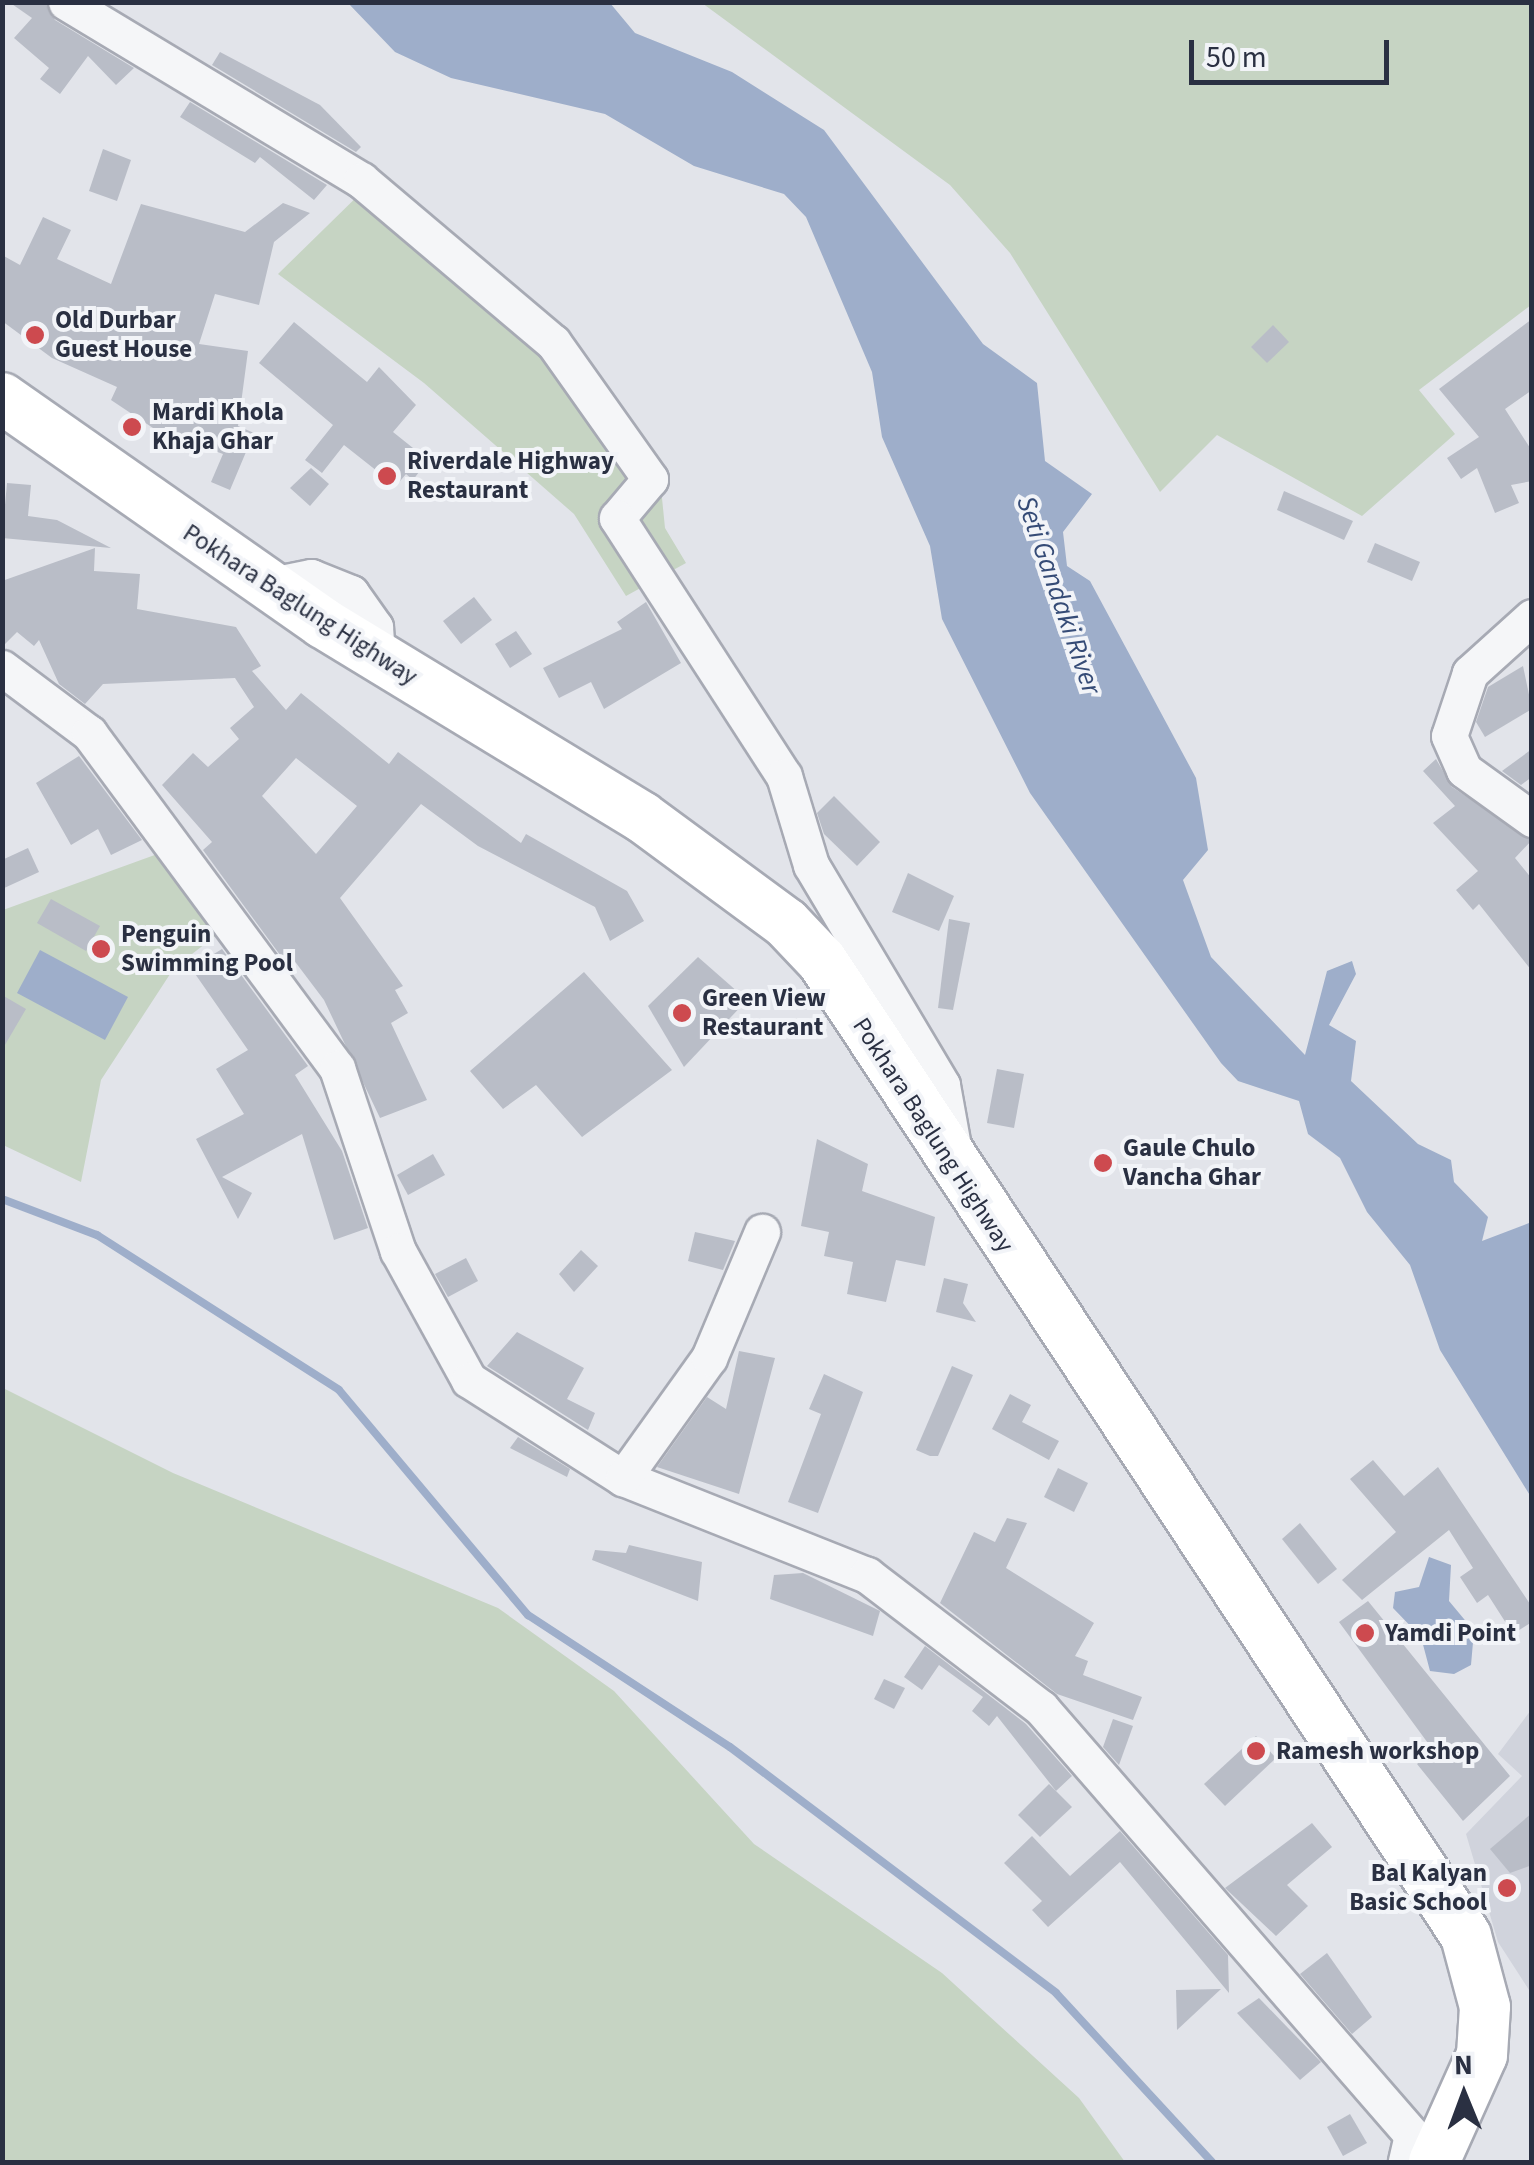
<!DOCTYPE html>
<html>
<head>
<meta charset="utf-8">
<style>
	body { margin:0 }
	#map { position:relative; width:1534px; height:2165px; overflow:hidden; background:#e2e4ea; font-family:"Source Sans 3",sans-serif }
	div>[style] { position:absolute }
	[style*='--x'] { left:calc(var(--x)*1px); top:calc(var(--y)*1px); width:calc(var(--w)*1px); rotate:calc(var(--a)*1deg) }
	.built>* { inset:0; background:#d0d3dc }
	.green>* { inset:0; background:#c6d4c3 }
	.water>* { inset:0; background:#9eaeca }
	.stream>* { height:8px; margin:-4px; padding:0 4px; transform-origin:4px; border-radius:4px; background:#9eaeca }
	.building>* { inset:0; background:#b9bdc7 }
	.roads { filter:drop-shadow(2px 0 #a7aab4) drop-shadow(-2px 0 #a7aab4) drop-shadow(0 2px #a7aab4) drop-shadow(0 -2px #a7aab4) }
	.minor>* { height:35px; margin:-17.5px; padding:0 17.5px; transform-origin:17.5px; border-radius:17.5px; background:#f5f6f8 }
	.highway>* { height:50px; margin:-25px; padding:0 25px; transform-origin:25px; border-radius:25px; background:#fff }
	.dots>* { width:28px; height:28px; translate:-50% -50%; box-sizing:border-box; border:5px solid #f2f4f8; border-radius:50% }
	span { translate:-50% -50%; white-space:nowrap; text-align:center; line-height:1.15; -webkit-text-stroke:8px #f2f4f8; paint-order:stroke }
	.poi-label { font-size:25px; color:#2a3042; font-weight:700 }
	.left { translate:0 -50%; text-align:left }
	.right { translate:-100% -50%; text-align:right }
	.street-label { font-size:25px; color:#2a3042 }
	.water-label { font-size:28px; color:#354b76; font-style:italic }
	.frame { position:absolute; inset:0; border:5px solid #2a3042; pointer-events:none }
	.north { position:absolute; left:1414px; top:2045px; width:100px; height:100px; -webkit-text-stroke:8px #f2f4f8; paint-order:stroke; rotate:359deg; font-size:28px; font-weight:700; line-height:40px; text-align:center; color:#2a3042 }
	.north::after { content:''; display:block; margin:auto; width:35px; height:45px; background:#2a3042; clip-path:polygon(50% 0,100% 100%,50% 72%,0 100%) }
	.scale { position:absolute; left:1189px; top:40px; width:200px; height:45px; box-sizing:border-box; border:5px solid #2a3042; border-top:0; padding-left:12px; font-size:30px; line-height:35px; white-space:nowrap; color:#2a3042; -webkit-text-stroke:8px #f2f4f8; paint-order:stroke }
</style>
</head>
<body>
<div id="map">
	<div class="built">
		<i style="clip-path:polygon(1531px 1710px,1531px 1993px,1498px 1942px,1466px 1834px,1522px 1776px,1498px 1754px)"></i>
	</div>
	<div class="green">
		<i style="clip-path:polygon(702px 3px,1531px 3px,1531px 305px,1419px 390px,1455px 434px,1362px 516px,1217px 435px,1160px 492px,1010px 253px,950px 185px)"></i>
		<i style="clip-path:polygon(372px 182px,659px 468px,665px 528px,686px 563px,626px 596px,574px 514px,424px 383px,278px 274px)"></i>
		<i style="clip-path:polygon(163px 852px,223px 930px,174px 968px,101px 1080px,81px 1182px,3px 1145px,3px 910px)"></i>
		<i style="clip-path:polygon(3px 1388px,173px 1473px,498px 1608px,614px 1691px,754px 1844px,942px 1973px,1079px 2098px,1125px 2162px,3px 2162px)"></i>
	</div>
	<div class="water">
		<i style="clip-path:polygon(348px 3px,610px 3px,635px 33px,732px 72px,824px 130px,983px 344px,1037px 383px,1045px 461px,1092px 494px,1063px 532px,1067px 566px,1090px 581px,1196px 778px,1208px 850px,1183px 880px,1211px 957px,1305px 1055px,1327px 971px,1352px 961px,1356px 974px,1329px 1025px,1356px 1041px,1351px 1081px,1418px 1144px,1451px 1160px,1454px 1182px,1488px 1217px,1482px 1241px,1529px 1223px,1531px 1497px,1440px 1350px,1410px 1265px,1367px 1212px,1340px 1158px,1308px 1134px,1299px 1101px,1238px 1081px,1221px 1063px,1030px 793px,942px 619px,930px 546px,882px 437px,872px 372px,806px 217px,784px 194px,694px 166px,605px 114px,451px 78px,395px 52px)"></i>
		<i style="clip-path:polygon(40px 950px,128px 997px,105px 1040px,17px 993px)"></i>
		<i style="clip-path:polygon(1429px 1557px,1451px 1565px,1449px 1601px,1474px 1631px,1471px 1665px,1454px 1674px,1430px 1671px,1421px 1637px,1393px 1608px,1395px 1592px,1419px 1587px)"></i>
	</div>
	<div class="stream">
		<i style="--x:2;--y:1199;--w:102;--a:20.8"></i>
		<i style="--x:97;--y:1235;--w:287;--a:32.6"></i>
		<i style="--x:339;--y:1390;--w:294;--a:50"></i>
		<i style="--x:528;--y:1615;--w:241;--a:33.2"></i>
		<i style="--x:730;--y:1747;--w:408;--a:37"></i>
		<i style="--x:1056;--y:1993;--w:230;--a:47.3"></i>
	</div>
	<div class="building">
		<i style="clip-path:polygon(9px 2px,45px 2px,55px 20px,134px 68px,116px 85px,88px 56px,60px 94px,40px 79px,49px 68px,14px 38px,32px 18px)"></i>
		<i style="clip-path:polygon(220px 52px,320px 105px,361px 147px,356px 152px,212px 65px)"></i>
		<i style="clip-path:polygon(190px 102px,327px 185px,314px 200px,260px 157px,255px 163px,180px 117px)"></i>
		<i style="clip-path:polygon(103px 149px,131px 160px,117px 201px,89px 191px)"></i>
		<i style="clip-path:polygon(283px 203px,310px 213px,274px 242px,259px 305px,215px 294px,199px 344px,248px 351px,238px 426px,254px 433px,230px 490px,211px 482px,223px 454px,153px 428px,111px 400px,117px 387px,52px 358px,2px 321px,2px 255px,20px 265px,43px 217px,71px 230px,57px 259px,111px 284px,141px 204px,245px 232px)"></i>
		<i style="clip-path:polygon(1532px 319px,1532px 390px,1505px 409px,1532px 451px,1532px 481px,1511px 485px,1519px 503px,1495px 513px,1477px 468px,1461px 479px,1447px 458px,1479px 437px,1439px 389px)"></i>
		<i style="clip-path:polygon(294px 322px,367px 382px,379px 367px,416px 405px,393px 432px,428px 460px,413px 480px,406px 474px,396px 486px,344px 445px,322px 473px,305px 460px,333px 425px,259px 363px)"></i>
		<i style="clip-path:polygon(1273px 325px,1289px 342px,1267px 363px,1251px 347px)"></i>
		<i style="clip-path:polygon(311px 468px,329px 484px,310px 506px,290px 488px)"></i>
		<i style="clip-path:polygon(7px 483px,31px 485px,28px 516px,57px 520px,111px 548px,2px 538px)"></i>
		<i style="clip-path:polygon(1284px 491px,1353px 521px,1344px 540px,1277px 510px)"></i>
		<i style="clip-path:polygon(1375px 543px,1420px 562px,1412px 581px,1367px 562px)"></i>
		<i style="clip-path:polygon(evenodd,95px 548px,94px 571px,140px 574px,137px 609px,236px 627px,261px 666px,252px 671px,286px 710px,301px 693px,389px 764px,398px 752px,521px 843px,526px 834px,627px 891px,644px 921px,610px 941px,595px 907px,478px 846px,421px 804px,340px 898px,403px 986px,395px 990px,408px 1013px,391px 1023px,427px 1100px,380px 1118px,324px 1000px,290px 955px,283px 959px,203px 850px,212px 842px,162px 785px,193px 753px,208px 767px,239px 739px,230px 728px,254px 707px,235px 678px,103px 684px,85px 704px,59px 684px,39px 640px,34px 646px,17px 632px,2px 647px,2px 581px,95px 548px,296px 758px,357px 806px,316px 854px,262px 796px,296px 758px)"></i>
		<i style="clip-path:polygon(474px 597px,492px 620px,461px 644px,443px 621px)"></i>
		<i style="clip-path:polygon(646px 602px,681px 663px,604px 709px,591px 682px,559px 698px,543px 668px,622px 629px,617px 622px)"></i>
		<i style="clip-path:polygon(516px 631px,532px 654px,510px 668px,495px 644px)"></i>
		<i style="clip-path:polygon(1523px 666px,1532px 709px,1485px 737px,1476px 722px,1488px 687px)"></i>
		<i style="clip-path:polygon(1532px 749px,1532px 777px,1521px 785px,1502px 771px)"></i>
		<i style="clip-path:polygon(79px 756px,142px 840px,111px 855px,98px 829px,71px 845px,36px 783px)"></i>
		<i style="clip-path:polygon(1436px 759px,1452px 787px,1532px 840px,1515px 858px,1532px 879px,1532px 971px,1479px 904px,1473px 910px,1456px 890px,1478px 871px,1433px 823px,1455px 806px,1423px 771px)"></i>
		<i style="clip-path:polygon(834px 796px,880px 842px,857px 866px,824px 834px,817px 813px)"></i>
		<i style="clip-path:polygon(28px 848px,39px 872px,2px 889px,2px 860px)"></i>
		<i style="clip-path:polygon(908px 873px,954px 896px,939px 931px,892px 912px)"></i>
		<i style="clip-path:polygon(51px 899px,100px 926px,86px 951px,37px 923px)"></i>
		<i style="clip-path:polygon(949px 919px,970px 923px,953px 1010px,938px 1008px)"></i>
		<i style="clip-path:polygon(222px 949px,308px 1066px,295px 1075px,342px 1151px,368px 1228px,334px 1240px,302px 1134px,222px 1177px,252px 1193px,238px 1219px,196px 1139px,244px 1114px,216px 1069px,248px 1050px,191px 968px)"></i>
		<i style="clip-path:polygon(698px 957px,747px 1000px,684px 1067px,648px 1006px)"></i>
		<i style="clip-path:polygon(584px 972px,672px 1070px,582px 1137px,536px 1085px,503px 1109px,470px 1071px)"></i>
		<i style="clip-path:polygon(2px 995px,26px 1009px,2px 1050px)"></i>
		<i style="clip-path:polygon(997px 1069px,1024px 1074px,1014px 1128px,987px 1123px)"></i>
		<i style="clip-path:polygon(817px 1139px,868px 1164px,862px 1191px,935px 1217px,925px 1266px,896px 1260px,886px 1302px,847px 1294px,853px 1262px,824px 1256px,829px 1232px,801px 1226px)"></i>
		<i style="clip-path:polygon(433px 1154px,445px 1175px,408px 1195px,397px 1175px)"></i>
		<i style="clip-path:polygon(695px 1232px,735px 1241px,723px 1270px,688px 1261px)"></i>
		<i style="clip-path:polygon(581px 1250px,598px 1266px,574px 1292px,559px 1274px)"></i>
		<i style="clip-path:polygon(466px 1258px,478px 1281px,448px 1297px,435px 1274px)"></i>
		<i style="clip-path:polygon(944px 1278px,968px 1284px,963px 1303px,976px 1322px,936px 1312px)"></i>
		<i style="clip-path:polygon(517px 1332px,584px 1368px,567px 1399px,595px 1413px,588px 1430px,487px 1366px)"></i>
		<i style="clip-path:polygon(739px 1351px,775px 1358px,739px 1494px,657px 1467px,707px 1397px,726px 1409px)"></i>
		<i style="clip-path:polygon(952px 1366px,973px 1375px,938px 1456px,930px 1456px,916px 1450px)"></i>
		<i style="clip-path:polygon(824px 1374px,863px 1392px,818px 1513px,788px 1502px,821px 1414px,809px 1409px)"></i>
		<i style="clip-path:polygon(1010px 1394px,1031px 1405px,1022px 1422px,1059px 1441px,1049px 1460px,992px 1429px)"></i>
		<i style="clip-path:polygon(518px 1437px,570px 1469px,567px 1477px,510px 1448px)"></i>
		<i style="clip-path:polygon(1373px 1460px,1404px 1496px,1438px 1467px,1532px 1607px,1532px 1622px,1513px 1634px,1488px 1595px,1477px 1603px,1460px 1577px,1473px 1568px,1449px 1530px,1362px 1600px,1342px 1580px,1396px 1532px,1350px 1479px)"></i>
		<i style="clip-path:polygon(1058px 1468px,1088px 1483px,1074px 1512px,1044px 1497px)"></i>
		<i style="clip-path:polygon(1007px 1518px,1027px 1523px,1006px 1568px,1094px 1623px,1075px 1656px,1088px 1661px,1083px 1675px,1142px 1697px,1133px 1720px,1057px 1694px,940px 1603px,974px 1532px,995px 1542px)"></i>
		<i style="clip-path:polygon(1300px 1523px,1337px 1569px,1318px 1584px,1282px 1539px)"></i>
		<i style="clip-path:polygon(629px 1545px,702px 1562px,698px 1601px,592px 1560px,595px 1550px,626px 1553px)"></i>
		<i style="clip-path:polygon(803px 1573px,880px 1611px,873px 1636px,770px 1599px,774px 1575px)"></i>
		<i style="clip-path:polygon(1368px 1601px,1510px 1776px,1463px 1821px,1417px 1764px,1433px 1750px,1339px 1622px)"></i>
		<i style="clip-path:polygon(925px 1646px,1026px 1724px,1072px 1776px,1056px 1791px,997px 1716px,989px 1726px,972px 1711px,983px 1697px,939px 1665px,922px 1690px,904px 1677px)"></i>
		<i style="clip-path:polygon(884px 1679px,905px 1688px,894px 1709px,874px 1699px)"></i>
		<i style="clip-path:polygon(1113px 1719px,1133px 1726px,1119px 1765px,1103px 1747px)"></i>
		<i style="clip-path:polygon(1256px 1736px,1276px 1758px,1225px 1806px,1204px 1784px)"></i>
		<i style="clip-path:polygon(1049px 1784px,1072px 1807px,1040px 1837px,1018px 1815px)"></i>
		<i style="clip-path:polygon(1532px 1813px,1532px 1865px,1510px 1873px,1490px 1849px)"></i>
		<i style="clip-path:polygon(1312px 1823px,1332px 1847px,1287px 1885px,1308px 1906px,1276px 1936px,1225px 1888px)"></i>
		<i style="clip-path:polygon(1120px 1831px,1228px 1955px,1229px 1993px,1120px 1862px,1048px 1927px,1032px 1910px,1042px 1901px,1004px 1863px,1032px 1836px,1070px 1876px)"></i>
		<i style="clip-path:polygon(1327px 1953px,1372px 2017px,1352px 2034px,1300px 1974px)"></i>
		<i style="clip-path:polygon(1221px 1989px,1177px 2030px,1176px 1990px)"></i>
		<i style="clip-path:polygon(1259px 1998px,1321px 2062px,1300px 2080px,1237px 2013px)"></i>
		<i style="clip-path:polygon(1350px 2114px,1367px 2143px,1343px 2156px,1327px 2127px)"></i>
	</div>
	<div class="roads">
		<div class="minor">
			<i style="--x:66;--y:2;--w:345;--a:31.1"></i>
			<i style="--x:361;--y:180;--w:251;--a:40.2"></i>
			<i style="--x:553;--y:342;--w:168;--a:54.7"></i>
			<i style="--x:650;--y:479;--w:51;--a:130.2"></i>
			<i style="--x:617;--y:518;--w:307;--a:57.1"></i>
			<i style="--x:784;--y:776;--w:93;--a:73.1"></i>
			<i style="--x:811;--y:865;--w:256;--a:59.2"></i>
			<i style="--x:942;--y:1085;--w:62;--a:79.8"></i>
			<i style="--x:267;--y:586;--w:45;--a:-11.6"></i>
			<i style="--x:311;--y:577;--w:43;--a:21.8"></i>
			<i style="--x:351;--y:593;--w:42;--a:54.8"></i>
			<i style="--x:375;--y:627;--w:29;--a:86"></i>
			<i style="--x:1532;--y:617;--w:84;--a:137.9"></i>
			<i style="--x:1470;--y:673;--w:66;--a:108.4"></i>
			<i style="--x:1449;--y:736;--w:37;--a:66"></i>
			<i style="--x:1464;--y:770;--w:84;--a:35.8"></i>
			<i style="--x:2;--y:668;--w:109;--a:36.8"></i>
			<i style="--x:89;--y:733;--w:417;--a:53.5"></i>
			<i style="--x:337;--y:1068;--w:193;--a:71.6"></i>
			<i style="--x:398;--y:1251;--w:147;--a:61.2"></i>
			<i style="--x:469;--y:1380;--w:183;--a:32.5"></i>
			<i style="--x:623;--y:1478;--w:263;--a:21.7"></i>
			<i style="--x:867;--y:1575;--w:219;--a:37.4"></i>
			<i style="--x:1041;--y:1708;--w:566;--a:49.01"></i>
			<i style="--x:1412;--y:2135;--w:28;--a:103"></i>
			<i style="--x:623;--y:1478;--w:148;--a:-54.4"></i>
			<i style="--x:709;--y:1358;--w:137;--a:-67.2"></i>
		</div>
		<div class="highway">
			<i style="--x:2;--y:398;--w:392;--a:35"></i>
			<i style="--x:323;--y:623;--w:373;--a:31.3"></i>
			<i style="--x:642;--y:817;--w:179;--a:36.4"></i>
			<i style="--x:786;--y:923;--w:52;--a:46.5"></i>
			<i style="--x:822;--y:961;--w:1168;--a:56.55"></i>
			<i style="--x:1466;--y:1936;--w:73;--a:75"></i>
			<i style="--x:1485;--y:2007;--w:48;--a:93.6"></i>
			<i style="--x:1482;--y:2055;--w:117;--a:114.2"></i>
		</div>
	</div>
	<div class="dots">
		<i style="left:35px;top:335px;background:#cd4a4f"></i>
		<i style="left:132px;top:427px;background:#cd4a4f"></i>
		<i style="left:387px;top:476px;background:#cd4a4f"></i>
		<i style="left:101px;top:949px;background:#cd4a4f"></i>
		<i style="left:682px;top:1013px;background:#cd4a4f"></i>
		<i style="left:1103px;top:1163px;background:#cd4a4f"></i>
		<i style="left:1365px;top:1633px;background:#cd4a4f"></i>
		<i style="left:1256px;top:1751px;background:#cd4a4f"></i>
		<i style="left:1507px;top:1888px;background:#cd4a4f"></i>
	</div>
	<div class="poi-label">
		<span class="left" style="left:55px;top:335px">Old Durbar<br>Guest House</span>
		<span class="left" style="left:152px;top:427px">Mardi Khola<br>Khaja Ghar</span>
		<span class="left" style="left:407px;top:476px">Riverdale Highway<br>Restaurant</span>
		<span class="left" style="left:121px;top:949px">Penguin<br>Swimming Pool</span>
		<span class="left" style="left:702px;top:1013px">Green View<br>Restaurant</span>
		<span class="left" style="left:1123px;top:1163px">Gaule Chulo<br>Vancha Ghar</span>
		<span class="left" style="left:1385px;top:1633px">Yamdi Point</span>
		<span class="left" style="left:1276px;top:1751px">Ramesh workshop</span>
		<span class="right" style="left:1487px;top:1888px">Bal Kalyan<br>Basic School</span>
	</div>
	<div class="street-label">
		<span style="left:300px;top:605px;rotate:33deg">Pokhara Baglung Highway</span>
		<span style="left:933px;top:1135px;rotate:57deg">Pokhara Baglung Highway</span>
	</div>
	<div class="water-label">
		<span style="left:1059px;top:595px;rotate:71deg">Seti Gandaki River</span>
	</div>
	<div class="frame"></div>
	<div class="north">N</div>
	<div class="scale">50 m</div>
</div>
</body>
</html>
